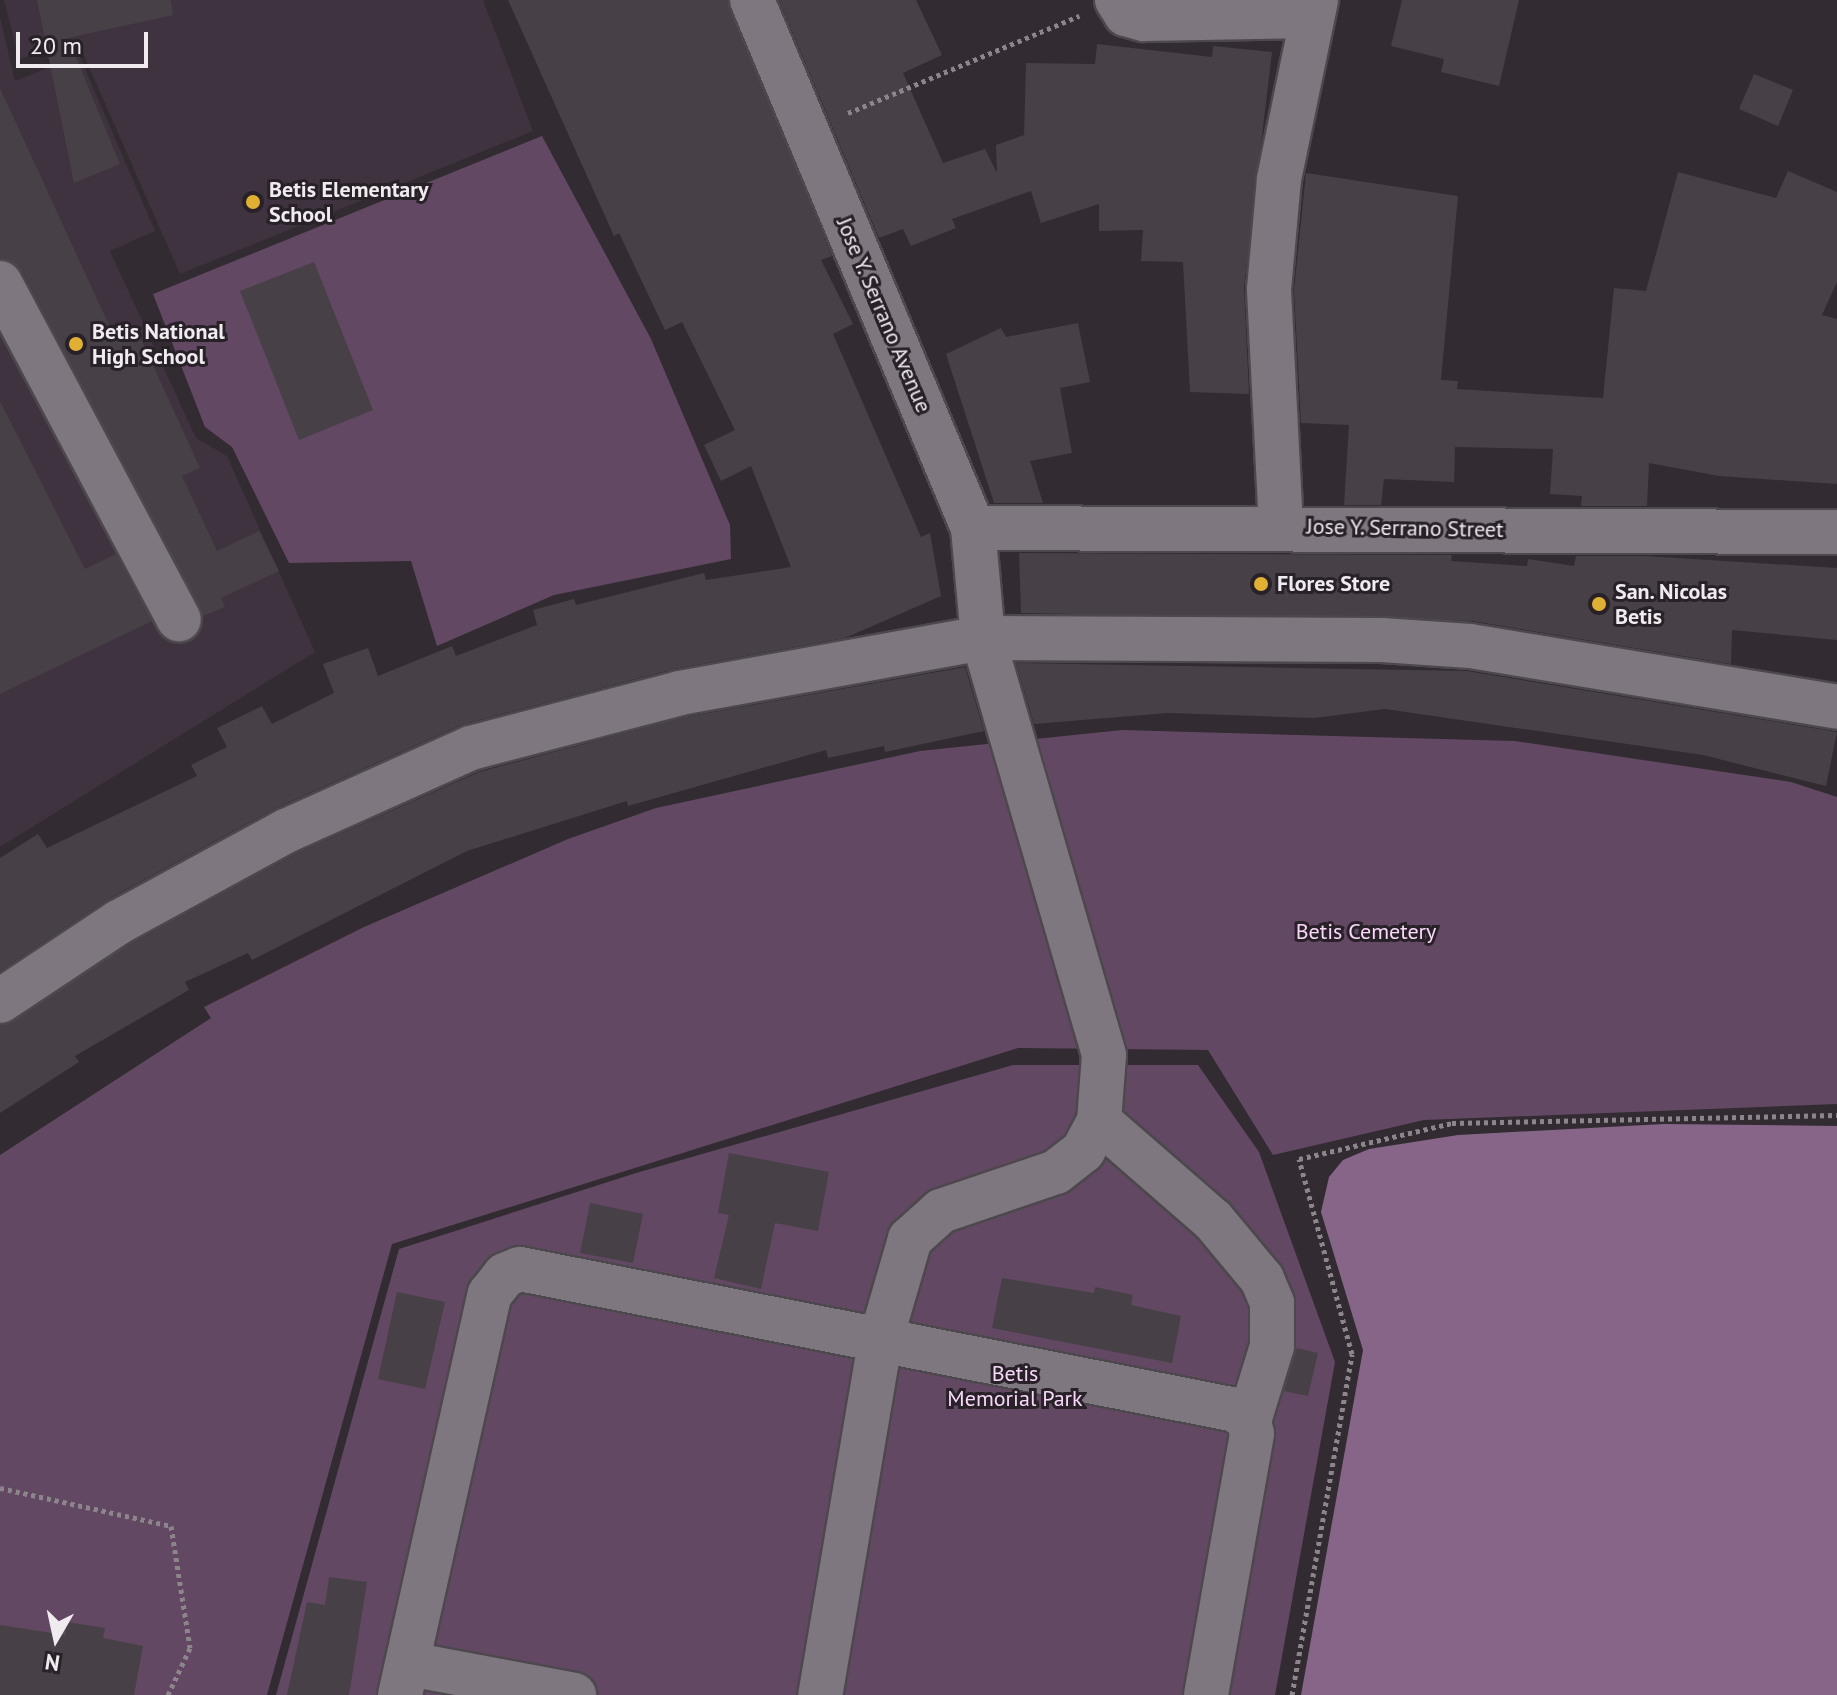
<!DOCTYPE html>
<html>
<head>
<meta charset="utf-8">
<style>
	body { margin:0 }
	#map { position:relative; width:1837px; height:1695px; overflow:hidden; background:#322b32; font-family:"PT Sans",sans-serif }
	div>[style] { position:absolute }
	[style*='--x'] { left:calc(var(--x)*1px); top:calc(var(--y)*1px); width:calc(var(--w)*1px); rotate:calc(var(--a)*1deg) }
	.built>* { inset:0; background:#3e333f }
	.green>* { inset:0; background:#624863 }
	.water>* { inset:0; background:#876589 }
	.building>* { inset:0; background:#474047 }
	.path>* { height:5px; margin-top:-2.5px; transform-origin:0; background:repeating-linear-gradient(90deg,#8c868c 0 4px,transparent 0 8px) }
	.roads { filter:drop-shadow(2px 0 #4d484d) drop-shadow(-2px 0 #4d484d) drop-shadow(0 2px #4d484d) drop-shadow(0 -2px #4d484d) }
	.minor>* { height:44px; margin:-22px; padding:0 22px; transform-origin:22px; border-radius:22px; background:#7f777f }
	.dots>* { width:22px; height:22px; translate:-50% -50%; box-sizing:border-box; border:4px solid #282128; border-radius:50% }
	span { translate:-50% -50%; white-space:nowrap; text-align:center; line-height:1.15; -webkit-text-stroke:6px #282128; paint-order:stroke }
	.poi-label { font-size:22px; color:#efebef; font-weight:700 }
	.left { translate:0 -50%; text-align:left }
	.street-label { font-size:22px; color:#efebef }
	.park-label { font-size:22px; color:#f9d8fa }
	.north { position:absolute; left:16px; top:1599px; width:80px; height:80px; -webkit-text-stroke:6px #282128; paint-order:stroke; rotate:189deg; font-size:22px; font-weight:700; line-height:32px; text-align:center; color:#efebef }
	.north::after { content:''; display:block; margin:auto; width:28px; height:36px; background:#efebef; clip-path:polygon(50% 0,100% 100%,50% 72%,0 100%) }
	.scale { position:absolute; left:16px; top:32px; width:132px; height:36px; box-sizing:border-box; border:4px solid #efebef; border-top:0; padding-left:10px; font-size:24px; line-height:28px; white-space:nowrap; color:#efebef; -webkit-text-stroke:6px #282128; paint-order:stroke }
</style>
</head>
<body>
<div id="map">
	<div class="built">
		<i style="clip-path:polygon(4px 0,483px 0,533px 131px,180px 274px,78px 42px,19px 59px)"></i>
		<i style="clip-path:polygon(0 17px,15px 81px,79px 55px,155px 231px,110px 251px,196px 438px,227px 456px,315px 652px,0 847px)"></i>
	</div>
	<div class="green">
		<i style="clip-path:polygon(542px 136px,651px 339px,730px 525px,731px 559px,554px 595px,437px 646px,411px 561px,289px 563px,232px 447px,205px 427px,153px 294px)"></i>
		<i style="clip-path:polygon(1122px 730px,1515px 741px,1791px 782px,1837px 797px,1837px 1104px,1424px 1120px,1273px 1155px,1208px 1050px,1018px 1048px,392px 1244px,267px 1695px,0 1695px,0 1155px,211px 1018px,204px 1007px,364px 927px,568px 839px,656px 808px,920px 751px)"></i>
		<i style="clip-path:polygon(1013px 1065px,1198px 1065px,1259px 1152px,1335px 1362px,1275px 1695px,276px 1695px,399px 1249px,636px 1173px)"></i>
	</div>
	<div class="water">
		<i style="clip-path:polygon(1664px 1124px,1837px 1126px,1837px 1695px,1301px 1695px,1363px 1350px,1321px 1212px,1329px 1177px,1343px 1160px,1369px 1149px,1458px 1135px)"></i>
	</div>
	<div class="building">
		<i style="clip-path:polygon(37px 0,171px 0,173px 15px,68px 38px,120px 164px,74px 183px)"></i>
		<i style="clip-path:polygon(508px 0,728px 0,832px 256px,821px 260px,853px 324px,833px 334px,921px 537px,930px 533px,941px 596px,845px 638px,674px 669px,461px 725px,274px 809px,107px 900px,0 971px,0 858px,38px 834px,47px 848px,197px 776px,191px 765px,227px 747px,217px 728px,262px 706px,272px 724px,334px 693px,323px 664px,368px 648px,378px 676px,452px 646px,456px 656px,537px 625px,533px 610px,574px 599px,576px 605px,704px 573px,706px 580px,791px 567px,751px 466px,721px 481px,704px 445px,735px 430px,682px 322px,665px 330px,619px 233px,614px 236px)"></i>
		<i style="clip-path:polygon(779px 0,916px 0,942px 55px,903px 73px,943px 163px,985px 149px,997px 173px,996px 145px,1024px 135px,1026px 63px,1095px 64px,1097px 44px,1212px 57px,1213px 46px,1272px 52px,1244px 287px,1249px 394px,1190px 392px,1183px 262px,1141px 261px,1143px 230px,1099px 231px,1099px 204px,1041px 223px,1031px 191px,952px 219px,956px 228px,911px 246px,903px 229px,879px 238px)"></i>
		<i style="clip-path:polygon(1402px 0,1519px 0,1499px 86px,1441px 72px,1444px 59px,1391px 46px)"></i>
		<i style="clip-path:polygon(1754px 74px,1793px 90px,1778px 126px,1739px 109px)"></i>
		<i style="clip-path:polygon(0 88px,114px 336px,135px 326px,200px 468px,182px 476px,217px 551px,259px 531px,279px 571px,221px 598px,225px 607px,203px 616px,22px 271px,0 258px)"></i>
		<i style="clip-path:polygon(1788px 171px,1837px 192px,1837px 282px,1822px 315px,1837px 319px,1837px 484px,1719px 476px,1649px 463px,1647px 506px,1581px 506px,1582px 496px,1550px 494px,1553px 449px,1455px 447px,1454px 482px,1384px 479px,1381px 505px,1344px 505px,1349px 425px,1301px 423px,1294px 290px,1306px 173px,1458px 196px,1441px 380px,1458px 381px,1457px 389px,1603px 398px,1614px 288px,1646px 291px,1678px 172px,1776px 198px)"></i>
		<i style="clip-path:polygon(314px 262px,373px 410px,299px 440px,240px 291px)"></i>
		<i style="clip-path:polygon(1078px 323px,1090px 382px,1060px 388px,1072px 453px,1030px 461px,1043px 503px,994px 503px,946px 354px,1001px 328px,1006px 337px)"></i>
		<i style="clip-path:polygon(0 401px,85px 569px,116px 554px,152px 621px,0 694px)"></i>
		<i style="clip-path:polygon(1019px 553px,1452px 555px,1451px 561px,1527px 566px,1528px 559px,1574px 566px,1576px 556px,1645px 556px,1837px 568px,1837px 640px,1732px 630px,1731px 664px,1472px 621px,1021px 613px)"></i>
		<i style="clip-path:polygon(1016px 663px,1467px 671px,1837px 732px,1826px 786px,1703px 755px,1385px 709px,1314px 718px,1168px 713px,1034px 724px)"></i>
		<i style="clip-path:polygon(965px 667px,984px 731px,885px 752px,884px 746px,828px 758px,826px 750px,628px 806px,627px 801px,467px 851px,252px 960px,248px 953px,185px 982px,189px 990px,75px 1056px,79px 1062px,0 1113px,0 1026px,132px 943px,297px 853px,479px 772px,685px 717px)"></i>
		<i style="clip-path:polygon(729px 1153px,829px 1172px,818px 1231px,775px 1223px,761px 1289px,714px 1278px,729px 1215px,718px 1213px)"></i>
		<i style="clip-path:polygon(590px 1203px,643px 1214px,633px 1263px,580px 1253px)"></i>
		<i style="clip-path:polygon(1002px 1278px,1094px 1293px,1095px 1287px,1133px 1295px,1131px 1305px,1181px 1316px,1172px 1363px,992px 1328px)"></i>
		<i style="clip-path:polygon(397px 1292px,445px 1302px,425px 1389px,378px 1379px)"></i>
		<i style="clip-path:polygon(1297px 1348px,1318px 1353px,1308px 1396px,1284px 1391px)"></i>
		<i style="clip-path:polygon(329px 1577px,367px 1582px,349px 1695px,287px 1695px,307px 1602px,325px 1605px)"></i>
		<i style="clip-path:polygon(67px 1622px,105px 1628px,103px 1638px,143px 1646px,134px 1695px,0 1695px,0 1625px,65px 1635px)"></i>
	</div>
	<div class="path">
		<i style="--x:848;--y:113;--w:251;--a:-22.8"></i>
		<i style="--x:0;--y:1488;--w:175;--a:12.5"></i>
		<i style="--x:171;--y:1526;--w:123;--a:81.1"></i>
		<i style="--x:190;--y:1648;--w:52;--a:115.1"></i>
		<i style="--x:1292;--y:1695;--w:346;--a:-80"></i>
		<i style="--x:1352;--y:1354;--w:202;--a:-105.2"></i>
		<i style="--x:1299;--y:1159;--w:157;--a:-13.2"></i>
		<i style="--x:1452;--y:1123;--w:385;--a:-1.2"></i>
	</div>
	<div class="roads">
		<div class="minor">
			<i style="--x:752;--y:0;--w:572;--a:67.29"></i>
			<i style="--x:973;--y:528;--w:110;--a:84.8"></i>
			<i style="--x:983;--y:638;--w:434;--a:73.8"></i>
			<i style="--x:1104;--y:1055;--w:66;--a:94.3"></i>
			<i style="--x:1099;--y:1121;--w:34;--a:118"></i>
			<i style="--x:1083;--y:1151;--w:34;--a:142"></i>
			<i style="--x:1056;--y:1172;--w:121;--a:161.3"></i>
			<i style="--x:941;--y:1211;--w:42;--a:137.9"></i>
			<i style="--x:910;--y:1239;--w:107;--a:106.2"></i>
			<i style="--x:880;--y:1342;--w:358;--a:99.6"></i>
			<i style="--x:1117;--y:0;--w:17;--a:57"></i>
			<i style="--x:1126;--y:14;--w:19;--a:16"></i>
			<i style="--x:1144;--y:19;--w:168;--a:-1"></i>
			<i style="--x:0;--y:283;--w:381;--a:62"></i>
			<i style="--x:1281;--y:527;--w:238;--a:-92.9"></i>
			<i style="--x:1269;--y:289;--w:110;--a:-84.8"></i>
			<i style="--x:1279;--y:179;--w:183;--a:-78.3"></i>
			<i style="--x:973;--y:528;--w:864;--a:0.27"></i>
			<i style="--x:0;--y:1001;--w:143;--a:-33.6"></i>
			<i style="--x:119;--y:922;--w:190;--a:-28.6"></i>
			<i style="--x:286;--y:831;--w:203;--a:-24.2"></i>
			<i style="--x:471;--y:748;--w:216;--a:-14.7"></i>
			<i style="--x:680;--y:693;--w:308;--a:-10.3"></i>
			<i style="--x:983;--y:638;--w:399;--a:0.3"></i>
			<i style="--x:1382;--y:640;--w:88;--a:3.9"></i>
			<i style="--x:1470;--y:646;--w:372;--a:9.4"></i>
			<i style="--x:1099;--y:1121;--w:151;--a:41"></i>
			<i style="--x:1213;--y:1220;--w:77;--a:50.3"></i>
			<i style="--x:1262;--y:1279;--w:26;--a:67"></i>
			<i style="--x:1272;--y:1303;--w:43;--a:90"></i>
			<i style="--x:1272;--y:1346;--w:78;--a:107"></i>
			<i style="--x:409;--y:1664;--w:168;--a:10.6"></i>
			<i style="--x:400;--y:1695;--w:411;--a:-77.4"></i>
			<i style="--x:490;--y:1294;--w:24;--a:-52"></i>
			<i style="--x:505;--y:1275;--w:16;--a:-22"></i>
			<i style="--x:520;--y:1269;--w:730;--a:11.14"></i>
			<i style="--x:1236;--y:1410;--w:17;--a:40"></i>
			<i style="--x:1249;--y:1421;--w:13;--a:77"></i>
			<i style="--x:1252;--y:1434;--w:265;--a:100"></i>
		</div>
	</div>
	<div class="dots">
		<i style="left:253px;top:202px;background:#e0b034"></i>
		<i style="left:76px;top:344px;background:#e0b034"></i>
		<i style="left:1261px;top:584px;background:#e0b034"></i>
		<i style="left:1599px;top:604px;background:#e0b034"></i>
	</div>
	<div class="poi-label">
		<span class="left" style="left:269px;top:202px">Betis Elementary<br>School</span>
		<span class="left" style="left:92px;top:344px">Betis National<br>High School</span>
		<span class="left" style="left:1277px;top:584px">Flores Store</span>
		<span class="left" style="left:1615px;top:604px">San. Nicolas<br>Betis</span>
	</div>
	<div class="street-label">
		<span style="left:884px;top:315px;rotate:67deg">Jose Y. Serrano Avenue</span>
		<span style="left:1405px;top:528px;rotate:1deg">Jose Y. Serrano Street</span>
	</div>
	<div class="park-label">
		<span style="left:1366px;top:932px">Betis Cemetery</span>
		<span style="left:1015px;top:1386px">Betis<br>Memorial Park</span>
	</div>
	<div class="north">N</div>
	<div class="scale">20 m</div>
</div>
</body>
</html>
